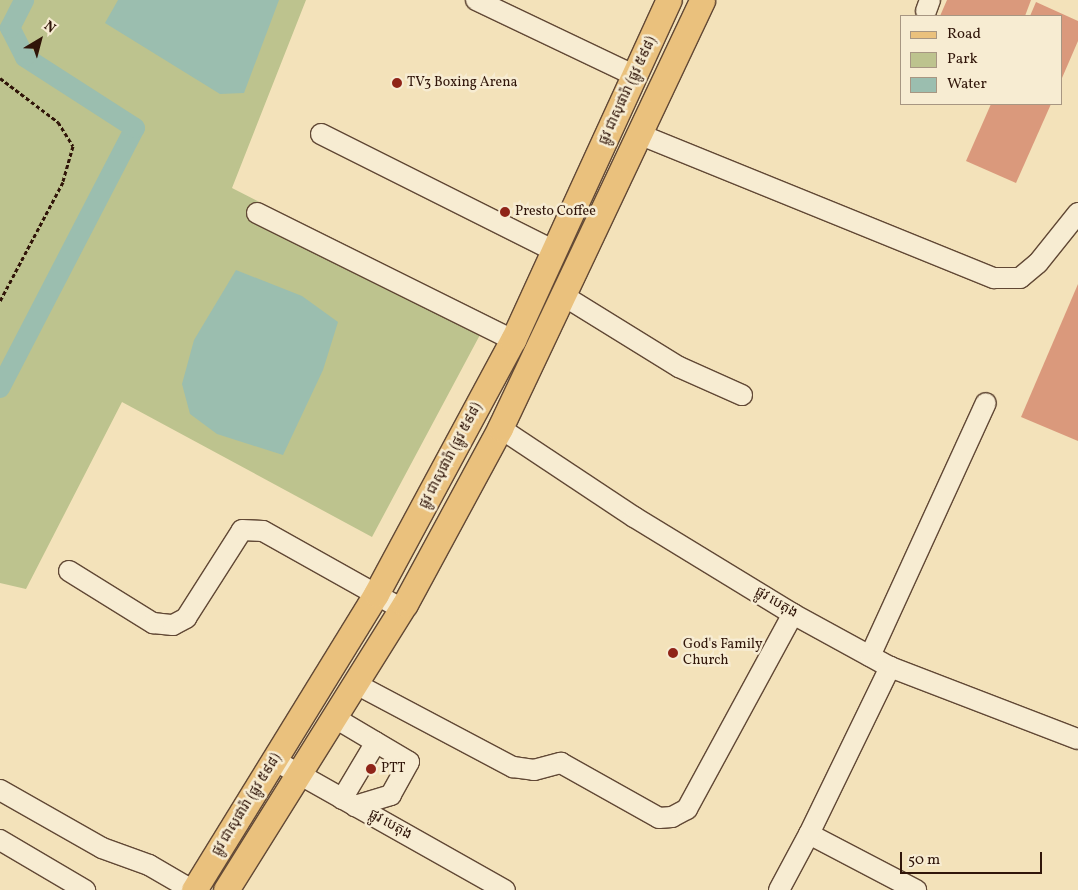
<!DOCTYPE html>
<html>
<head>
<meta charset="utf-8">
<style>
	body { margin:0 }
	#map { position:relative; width:1078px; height:890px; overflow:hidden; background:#f3e2ba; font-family:Vollkorn,"Noto Sans Khmer",serif }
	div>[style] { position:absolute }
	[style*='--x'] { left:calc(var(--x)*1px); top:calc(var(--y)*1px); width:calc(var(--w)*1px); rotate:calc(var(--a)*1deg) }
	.green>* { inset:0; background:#bdc38e }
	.water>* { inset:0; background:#9bbeaf }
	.canal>* { height:20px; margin:-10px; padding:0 10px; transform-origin:10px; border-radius:10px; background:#9bbeaf }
	.building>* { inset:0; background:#da997c }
	.path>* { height:3px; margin-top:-1.5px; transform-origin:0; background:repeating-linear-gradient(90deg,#301509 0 4px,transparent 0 6.5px) }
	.roads { filter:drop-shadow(1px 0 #614835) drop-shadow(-1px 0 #614835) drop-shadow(0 1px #614835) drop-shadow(0 -1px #614835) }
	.minor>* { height:20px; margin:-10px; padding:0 10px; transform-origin:10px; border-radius:10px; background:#f7ecd2 }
	.major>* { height:25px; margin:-12.5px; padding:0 12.5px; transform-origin:12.5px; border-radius:12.5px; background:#eac17d }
	.dots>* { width:14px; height:14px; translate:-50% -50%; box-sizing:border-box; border:2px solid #f7ecd2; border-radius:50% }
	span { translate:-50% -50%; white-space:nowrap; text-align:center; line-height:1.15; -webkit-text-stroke:5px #f7ecd2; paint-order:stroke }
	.poi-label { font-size:14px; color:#301509 }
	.left { translate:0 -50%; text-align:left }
	.street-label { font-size:14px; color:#301509 }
	.legend { position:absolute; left:900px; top:15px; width:162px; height:90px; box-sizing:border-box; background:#f7ecd2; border:1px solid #a79682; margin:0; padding:6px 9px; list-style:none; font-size:15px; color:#301509 }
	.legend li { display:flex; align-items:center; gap:10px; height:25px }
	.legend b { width:25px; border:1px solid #a79682 }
	.north { position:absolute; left:15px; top:15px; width:50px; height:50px; -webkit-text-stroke:4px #f7ecd2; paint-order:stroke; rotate:37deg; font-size:14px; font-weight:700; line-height:20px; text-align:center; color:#301509 }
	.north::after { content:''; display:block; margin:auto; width:18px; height:22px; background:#301509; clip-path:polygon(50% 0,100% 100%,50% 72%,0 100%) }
	.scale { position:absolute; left:900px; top:852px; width:142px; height:22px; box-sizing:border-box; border:2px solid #301509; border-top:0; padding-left:6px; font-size:15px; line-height:18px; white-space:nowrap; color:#301509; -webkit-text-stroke:4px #f7ecd2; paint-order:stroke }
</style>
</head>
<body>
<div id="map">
	<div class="green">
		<i style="clip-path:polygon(0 0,306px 0,232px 188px,489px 318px,372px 537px,122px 402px,26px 589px,0 583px)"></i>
	</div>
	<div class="water">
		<i style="clip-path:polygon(118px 0,279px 0,244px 93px,220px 94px,105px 23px)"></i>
		<i style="clip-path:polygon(236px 270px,302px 296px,338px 322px,323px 370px,283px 455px,217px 434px,190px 414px,182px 384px,194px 340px)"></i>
	</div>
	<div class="canal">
		<i style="--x:0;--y:388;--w:293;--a:-62.6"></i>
		<i style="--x:135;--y:128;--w:131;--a:-147.2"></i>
		<i style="--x:25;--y:57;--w:33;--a:-117"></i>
		<i style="--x:10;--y:28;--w:31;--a:-63"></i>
	</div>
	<div class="building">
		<i style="clip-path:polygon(947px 0,1031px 0,1025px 16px,940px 16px)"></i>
		<i style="clip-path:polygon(1036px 2px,1078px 21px,1078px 41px,1062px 78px,1062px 16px,1030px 16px)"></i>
		<i style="clip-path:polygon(991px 104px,1051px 104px,1016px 183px,966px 161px)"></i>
		<i style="clip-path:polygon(1078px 284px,1078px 441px,1021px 417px)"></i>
	</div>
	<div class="path">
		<i style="--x:0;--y:78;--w:73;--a:37.2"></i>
		<i style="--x:58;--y:122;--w:28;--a:58"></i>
		<i style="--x:73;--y:146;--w:37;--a:106"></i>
		<i style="--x:63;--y:182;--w:135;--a:117.9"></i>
	</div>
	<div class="roads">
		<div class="minor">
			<i style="--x:476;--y:0;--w:176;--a:25.5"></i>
			<i style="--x:926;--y:11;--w:12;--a:-70"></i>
			<i style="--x:321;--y:134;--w:259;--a:26.6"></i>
			<i style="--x:641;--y:135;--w:381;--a:22.1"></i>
			<i style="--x:994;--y:278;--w:26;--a:0"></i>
			<i style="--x:1020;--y:278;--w:23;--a:-40"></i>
			<i style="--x:1038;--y:263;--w:64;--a:-51.3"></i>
			<i style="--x:257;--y:213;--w:286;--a:26.4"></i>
			<i style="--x:564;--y:296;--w:135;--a:31.7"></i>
			<i style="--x:679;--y:367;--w:69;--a:24"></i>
			<i style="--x:500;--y:428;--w:161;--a:33.6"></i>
			<i style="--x:634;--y:517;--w:186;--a:31.4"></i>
			<i style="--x:793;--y:614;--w:111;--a:28.7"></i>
			<i style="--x:890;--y:667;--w:201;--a:21"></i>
			<i style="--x:69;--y:571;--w:99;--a:31.8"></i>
			<i style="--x:153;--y:623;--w:20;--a:6"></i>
			<i style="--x:173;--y:625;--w:15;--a:-28"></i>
			<i style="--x:186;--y:618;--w:104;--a:-57.5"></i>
			<i style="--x:242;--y:530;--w:21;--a:3"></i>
			<i style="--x:263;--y:531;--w:159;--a:29.3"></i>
			<i style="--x:870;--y:656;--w:278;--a:-65.4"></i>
			<i style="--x:356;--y:684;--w:178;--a:27.9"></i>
			<i style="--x:513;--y:767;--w:21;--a:8"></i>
			<i style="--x:534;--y:770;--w:28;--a:-15"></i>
			<i style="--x:561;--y:763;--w:112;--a:29.3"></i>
			<i style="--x:659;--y:818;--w:13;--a:-4"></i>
			<i style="--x:672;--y:817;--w:17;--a:-28"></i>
			<i style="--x:687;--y:809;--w:222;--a:-61.5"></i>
			<i style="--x:335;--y:718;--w:86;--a:30.7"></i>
			<i style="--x:409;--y:762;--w:38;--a:119"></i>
			<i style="--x:391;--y:795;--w:38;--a:163"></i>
			<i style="--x:274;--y:760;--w:265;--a:29.4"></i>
			<i style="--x:0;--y:790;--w:117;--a:29.6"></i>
			<i style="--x:102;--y:848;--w:50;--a:19.9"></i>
			<i style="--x:149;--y:865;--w:50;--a:30.2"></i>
			<i style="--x:342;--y:799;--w:66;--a:-59.2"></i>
			<i style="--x:809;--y:834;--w:121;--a:27.6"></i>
			<i style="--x:0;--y:840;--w:99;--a:30.5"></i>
			<i style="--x:779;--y:890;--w:64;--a:-61.8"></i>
			<i style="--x:809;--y:834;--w:186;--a:-64.1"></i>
		</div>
		<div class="major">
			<i style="--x:194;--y:890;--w:347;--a:-58.4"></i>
			<i style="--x:376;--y:594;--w:289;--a:-61.7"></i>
			<i style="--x:513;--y:340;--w:374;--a:-65.4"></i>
			<i style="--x:226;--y:890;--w:337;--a:-58"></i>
			<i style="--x:405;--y:604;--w:200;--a:-61.6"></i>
			<i style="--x:500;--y:428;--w:473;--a:-64.7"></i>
		</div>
	</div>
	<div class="dots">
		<i style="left:397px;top:83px;background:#8f2418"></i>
		<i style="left:505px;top:212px;background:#8f2418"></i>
		<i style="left:673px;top:653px;background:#8f2418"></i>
		<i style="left:371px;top:769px;background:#8f2418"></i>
	</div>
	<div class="poi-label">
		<span class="left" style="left:407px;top:83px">TV3 Boxing Arena</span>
		<span class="left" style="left:515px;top:212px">Presto Coffee</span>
		<span class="left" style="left:683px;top:653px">God's Family<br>Church</span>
		<span class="left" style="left:381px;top:769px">PTT</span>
	</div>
	<div class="street-label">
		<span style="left:628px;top:91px;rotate:-65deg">ផ្លូវ ជាសុផារ៉ា (ផ្លូវ ៥៩៨)</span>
		<span style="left:451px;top:456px;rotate:-62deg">ផ្លូវ ជាសុផារ៉ា (ផ្លូវ ៥៩៨)</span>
		<span style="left:776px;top:603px;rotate:31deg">ផ្លូវ បេតុង</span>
		<span style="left:247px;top:805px;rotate:-58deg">ផ្លូវ ជាសុផារ៉ា (ផ្លូវ ៥៩៨)</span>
		<span style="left:390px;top:825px;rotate:29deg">ផ្លូវ បេតុង</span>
	</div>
	<ul class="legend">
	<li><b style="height:6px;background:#eac17d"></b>Road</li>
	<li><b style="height:14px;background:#bdc38e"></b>Park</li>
	<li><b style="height:14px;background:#9bbeaf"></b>Water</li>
	</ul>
	<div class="north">N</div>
	<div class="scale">50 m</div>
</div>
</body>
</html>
